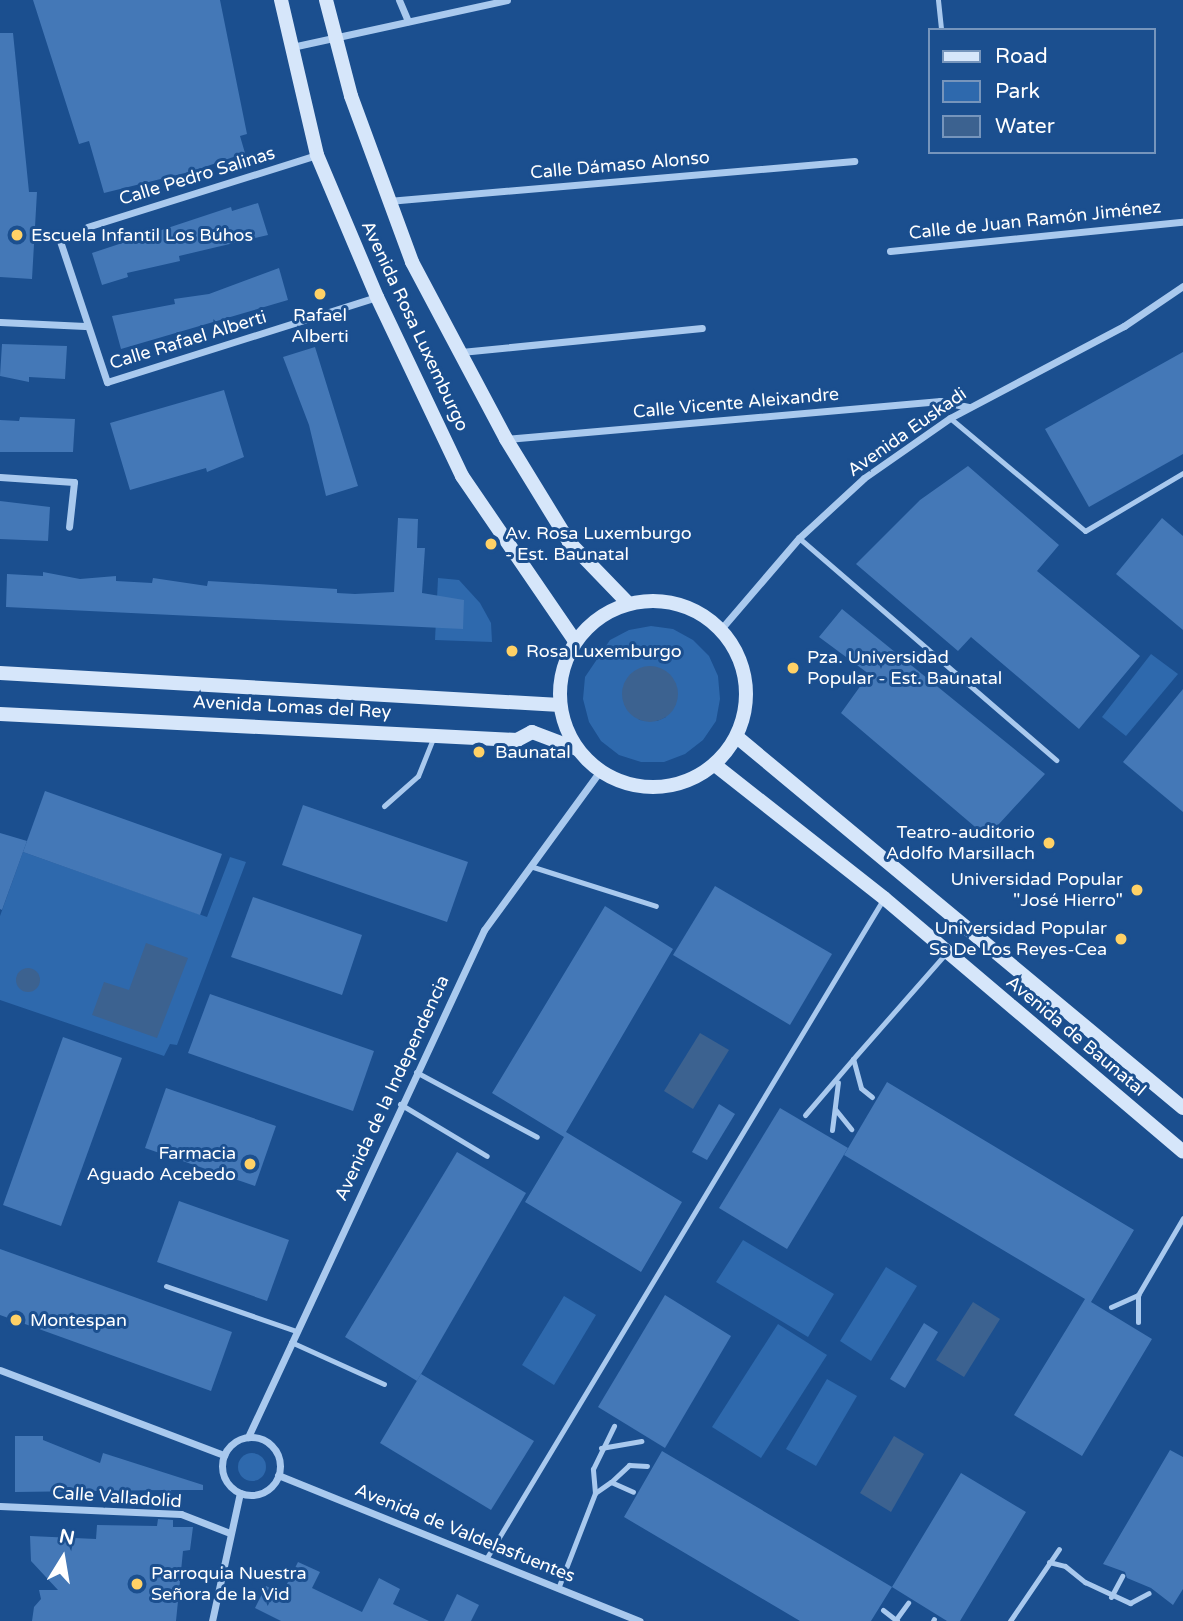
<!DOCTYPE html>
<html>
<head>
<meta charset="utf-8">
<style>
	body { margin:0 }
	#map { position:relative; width:1183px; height:1621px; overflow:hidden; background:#1b4f8f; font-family:"Varela Round",sans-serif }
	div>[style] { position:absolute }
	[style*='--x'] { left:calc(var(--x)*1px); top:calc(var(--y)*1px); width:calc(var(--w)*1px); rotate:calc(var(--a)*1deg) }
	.green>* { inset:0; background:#2e69ad }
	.round { border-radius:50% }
	.water>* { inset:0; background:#3c6290 }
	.building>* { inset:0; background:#4478b7 }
	.lane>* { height:5px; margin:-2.5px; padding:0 2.5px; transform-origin:2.5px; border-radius:2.5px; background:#a9c9ee }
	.street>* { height:7px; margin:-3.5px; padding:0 3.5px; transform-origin:3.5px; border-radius:3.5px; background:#a9c9ee }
	.street>.ring { margin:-3.5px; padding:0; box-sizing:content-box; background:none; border:7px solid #a9c9ee; border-radius:50% }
	.secondary>* { height:14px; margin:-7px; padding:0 7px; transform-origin:7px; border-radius:7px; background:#d6e6fa }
	.secondary>.ring { margin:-7px; padding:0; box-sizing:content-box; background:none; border:14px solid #d6e6fa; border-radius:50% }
	.dots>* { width:19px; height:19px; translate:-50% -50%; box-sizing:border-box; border:4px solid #1b4f8f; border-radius:50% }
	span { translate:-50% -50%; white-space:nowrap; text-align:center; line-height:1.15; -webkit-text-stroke:6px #1b4f8f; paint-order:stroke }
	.street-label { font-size:18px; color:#fff }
	.poi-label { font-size:18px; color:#fff }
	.left { translate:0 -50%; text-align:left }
	.right { translate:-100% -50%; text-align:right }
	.legend { position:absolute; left:928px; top:28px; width:228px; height:126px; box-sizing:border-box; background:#1b4f8f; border:2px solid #7695bc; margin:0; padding:9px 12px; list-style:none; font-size:21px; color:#fff }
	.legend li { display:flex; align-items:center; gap:14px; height:35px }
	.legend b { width:35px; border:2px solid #7695bc }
	.north { position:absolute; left:28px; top:1523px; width:70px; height:70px; -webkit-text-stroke:5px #1b4f8f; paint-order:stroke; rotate:11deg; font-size:19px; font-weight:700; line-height:28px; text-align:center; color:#fff }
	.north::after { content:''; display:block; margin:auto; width:24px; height:32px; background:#fff; clip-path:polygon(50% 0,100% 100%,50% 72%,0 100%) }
</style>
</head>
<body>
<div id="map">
	<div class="green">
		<i style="clip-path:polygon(438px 578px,459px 580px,480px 603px,491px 623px,492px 642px,435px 640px)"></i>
		<i style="clip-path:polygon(evenodd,651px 626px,673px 629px,693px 640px,709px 656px,718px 676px,720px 699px,716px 721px,703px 740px,685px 754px,664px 762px,641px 762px,619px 755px,601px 741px,589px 722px,583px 699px,585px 677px,610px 640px,629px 630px,651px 626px,648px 667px,657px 667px,666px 717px,657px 721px,639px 720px,632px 674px,648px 667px)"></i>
		<i style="clip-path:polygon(1151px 654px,1178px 674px,1126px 736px,1102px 717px)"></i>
		<i style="clip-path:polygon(23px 852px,207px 917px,230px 857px,246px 862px,177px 1045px,170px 1044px,164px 1056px,0 1000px,0 916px)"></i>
		<i style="clip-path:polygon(743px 1240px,834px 1294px,808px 1337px,716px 1282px)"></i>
		<i style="clip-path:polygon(886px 1267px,917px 1286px,871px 1361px,840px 1341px)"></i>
		<i style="clip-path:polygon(564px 1296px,596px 1315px,554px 1385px,522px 1365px)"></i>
		<i style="clip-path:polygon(778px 1324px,827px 1355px,761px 1458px,712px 1427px)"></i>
		<i style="clip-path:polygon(827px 1379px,857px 1396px,816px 1466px,786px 1449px)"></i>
		<i class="round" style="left:238px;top:1453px;width:28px;height:28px"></i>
	</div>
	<div class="water">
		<i class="round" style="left:622px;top:666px;width:56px;height:56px"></i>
		<i style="clip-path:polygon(146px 943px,188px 958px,157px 1038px,92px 1015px,104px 982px,129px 990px)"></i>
		<i class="round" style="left:16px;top:968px;width:24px;height:24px"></i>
		<i style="clip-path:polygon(700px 1033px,729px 1050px,693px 1109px,664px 1091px)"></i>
		<i style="clip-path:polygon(973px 1302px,1000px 1319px,964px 1377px,936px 1360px)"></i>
		<i style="clip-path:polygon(894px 1436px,924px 1454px,891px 1512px,860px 1493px)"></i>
	</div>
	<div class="building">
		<i style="clip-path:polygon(33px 0,220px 0,247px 134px,240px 136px,245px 153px,193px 171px,104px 193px,89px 141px,79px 144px)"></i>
		<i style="clip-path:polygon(0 33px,13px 33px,29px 192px,37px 192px,32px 279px,0 277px)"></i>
		<i style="clip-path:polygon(258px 203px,268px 235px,179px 256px,180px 261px,127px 273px,128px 277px,102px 285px,92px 253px,231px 207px,232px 211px)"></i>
		<i style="clip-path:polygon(279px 268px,288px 300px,121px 349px,112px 316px,175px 304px,174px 299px,209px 294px)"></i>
		<i style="clip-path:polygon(2px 344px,67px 346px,65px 379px,29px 377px,29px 382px,0 376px)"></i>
		<i style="clip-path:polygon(315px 347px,358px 486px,326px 496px,309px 425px,283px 357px)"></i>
		<i style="clip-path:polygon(1183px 352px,1183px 454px,1089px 507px,1045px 429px)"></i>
		<i style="clip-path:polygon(224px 390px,244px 457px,207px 472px,206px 468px,130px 490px,110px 423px)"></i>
		<i style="clip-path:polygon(20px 417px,75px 419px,73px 452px,0 452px,0 420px,19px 421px)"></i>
		<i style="clip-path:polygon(968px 466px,1059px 545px,1037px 571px,1140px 656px,1079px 729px,971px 637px,958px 651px,856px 564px,920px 500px)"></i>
		<i style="clip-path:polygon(0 501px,50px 507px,48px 541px,0 539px)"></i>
		<i style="clip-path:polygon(398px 518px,418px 519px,417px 548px,425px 548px,422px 593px,464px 600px,463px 629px,6px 607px,7px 574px,43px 576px,43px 572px,80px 579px,116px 576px,116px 581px,152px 583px,153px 578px,207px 586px,208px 581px,337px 589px,337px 593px,355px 594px,394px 592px)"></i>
		<i style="clip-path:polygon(1162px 518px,1183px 536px,1183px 630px,1116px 574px)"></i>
		<i style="clip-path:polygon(842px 609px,1045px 774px,987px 837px,841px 713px,869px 674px,819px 637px)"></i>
		<i style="clip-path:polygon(1183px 689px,1183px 812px,1123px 762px)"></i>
		<i style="clip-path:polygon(45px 791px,222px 854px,200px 915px,23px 852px)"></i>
		<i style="clip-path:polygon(303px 805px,468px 862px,447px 922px,282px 865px)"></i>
		<i style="clip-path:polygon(0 833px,27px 841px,2px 910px,0 909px)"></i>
		<i style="clip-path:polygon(715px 886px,832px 954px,790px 1025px,673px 955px)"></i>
		<i style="clip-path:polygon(253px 897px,362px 935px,342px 995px,231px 957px)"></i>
		<i style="clip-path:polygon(605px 906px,673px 949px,566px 1132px,682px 1202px,641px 1272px,525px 1202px,564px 1137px,492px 1093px)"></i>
		<i style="clip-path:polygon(210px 994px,374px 1051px,353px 1111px,188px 1053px)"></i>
		<i style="clip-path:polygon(63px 1037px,122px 1058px,61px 1226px,3px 1205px)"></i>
		<i style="clip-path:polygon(887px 1082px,1134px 1230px,1091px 1302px,1152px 1339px,1082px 1456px,1014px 1415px,1085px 1299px,844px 1155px)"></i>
		<i style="clip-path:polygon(166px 1088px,276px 1126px,255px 1186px,145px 1148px)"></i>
		<i style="clip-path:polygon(719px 1104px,735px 1114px,707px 1160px,692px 1152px)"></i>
		<i style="clip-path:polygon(780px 1108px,848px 1148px,787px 1249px,719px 1208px)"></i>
		<i style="clip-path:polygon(457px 1152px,526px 1193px,417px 1381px,345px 1337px)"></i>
		<i style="clip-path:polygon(179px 1201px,289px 1240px,267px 1301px,157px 1262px)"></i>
		<i style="clip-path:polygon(0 1249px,232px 1332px,211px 1391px,0 1315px)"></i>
		<i style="clip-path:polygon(665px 1295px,731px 1336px,665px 1448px,598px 1407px)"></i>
		<i style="clip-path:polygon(924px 1323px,938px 1332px,905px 1388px,890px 1379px)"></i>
		<i style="clip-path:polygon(421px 1374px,534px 1441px,491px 1510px,380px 1443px)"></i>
		<i style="clip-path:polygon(15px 1436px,43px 1436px,43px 1440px,100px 1463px,103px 1453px,203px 1485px,203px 1490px,171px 1490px,173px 1508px,161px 1507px,164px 1490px,15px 1492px)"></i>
		<i style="clip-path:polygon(1170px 1450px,1183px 1457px,1183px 1589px,1173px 1605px,1151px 1588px,1127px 1578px,1125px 1572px,1103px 1564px)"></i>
		<i style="clip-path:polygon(662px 1451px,892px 1587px,961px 1473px,1026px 1512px,960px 1621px,947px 1621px,892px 1587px,871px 1621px,800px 1621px,624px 1517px)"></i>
		<i style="clip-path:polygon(158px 1519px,173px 1520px,173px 1527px,193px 1527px,190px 1550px,183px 1551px,176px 1621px,32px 1621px,34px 1607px,41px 1599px,39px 1590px,58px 1590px,31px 1561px,30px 1536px,96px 1539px,97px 1525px,157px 1526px)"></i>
		<i style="clip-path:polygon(298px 1562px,320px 1572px,312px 1588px,362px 1612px,379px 1578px,400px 1589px,393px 1604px,429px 1621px,281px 1621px,255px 1608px,266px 1586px,282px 1594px)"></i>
		<i style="clip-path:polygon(457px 1594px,479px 1605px,471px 1621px,444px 1621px)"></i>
	</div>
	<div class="lane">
		<i style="--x:938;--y:0;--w:30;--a:84"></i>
		<i style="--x:950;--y:418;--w:176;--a:39.9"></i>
		<i style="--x:1085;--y:531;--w:114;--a:-30.6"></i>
		<i style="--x:799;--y:538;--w:340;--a:40.8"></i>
		<i style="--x:384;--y:806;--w:45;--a:-41.4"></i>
		<i style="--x:418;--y:776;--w:43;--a:-68.2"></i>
		<i style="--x:530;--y:866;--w:132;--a:17.6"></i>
		<i style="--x:416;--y:1072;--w:137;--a:28.2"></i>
		<i style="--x:872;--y:1097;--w:14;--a:-141"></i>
		<i style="--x:861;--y:1088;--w:30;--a:-105"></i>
		<i style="--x:853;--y:1059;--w:142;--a:-48.7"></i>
		<i style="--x:400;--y:1104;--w:101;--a:30.9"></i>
		<i style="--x:835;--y:1109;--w:26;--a:51"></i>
		<i style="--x:805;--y:1115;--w:74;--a:-49.4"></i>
		<i style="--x:832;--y:1130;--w:48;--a:-82.9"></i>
		<i style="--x:166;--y:1286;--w:138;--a:19.1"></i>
		<i style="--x:1111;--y:1307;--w:30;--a:-24"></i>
		<i style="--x:1138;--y:1295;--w:89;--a:-59.7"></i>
		<i style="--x:1138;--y:1322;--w:27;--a:-90"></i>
		<i style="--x:291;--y:1342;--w:102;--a:24.3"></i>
		<i style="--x:601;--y:1448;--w:41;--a:-9.9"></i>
		<i style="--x:611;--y:1482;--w:25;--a:-43"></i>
		<i style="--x:629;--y:1465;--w:18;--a:3"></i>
		<i style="--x:595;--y:1493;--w:19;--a:-35"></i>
		<i style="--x:611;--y:1482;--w:24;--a:24"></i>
		<i style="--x:486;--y:1559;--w:772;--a:-58.95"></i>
		<i style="--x:1049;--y:1562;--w:16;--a:14"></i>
		<i style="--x:1065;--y:1566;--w:26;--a:39"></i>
		<i style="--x:1085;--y:1582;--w:50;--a:25"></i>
		<i style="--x:1130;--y:1603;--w:21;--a:-28"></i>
		<i style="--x:559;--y:1586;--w:100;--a:-68.8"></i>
		<i style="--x:595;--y:1493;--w:24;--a:-95"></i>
		<i style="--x:593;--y:1469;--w:48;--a:-64"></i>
		<i style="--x:1111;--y:1597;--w:24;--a:-62"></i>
		<i style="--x:883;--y:1610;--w:18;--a:38"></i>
		<i style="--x:897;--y:1618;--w:19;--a:-54"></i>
		<i style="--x:933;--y:1621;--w:2;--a:-63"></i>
		<i style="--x:1010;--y:1621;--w:87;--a:-55.8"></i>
	</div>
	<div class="street">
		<i style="--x:399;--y:0;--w:23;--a:67"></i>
		<i style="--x:292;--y:47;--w:220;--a:-12.3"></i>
		<i style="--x:388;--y:201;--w:468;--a:-4.9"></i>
		<i style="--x:87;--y:227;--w:241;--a:-17.4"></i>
		<i style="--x:59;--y:238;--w:152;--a:71.6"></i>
		<i style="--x:107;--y:382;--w:283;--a:-17.5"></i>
		<i style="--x:890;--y:251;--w:294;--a:-5.7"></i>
		<i style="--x:0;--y:322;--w:85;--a:2.7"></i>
		<i style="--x:461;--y:352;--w:242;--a:-5.7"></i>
		<i style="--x:506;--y:439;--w:436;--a:-5"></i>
		<i style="--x:940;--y:401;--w:29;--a:12"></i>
		<i style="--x:0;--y:477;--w:74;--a:3.9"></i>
		<i style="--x:74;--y:482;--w:45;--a:96.3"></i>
		<i style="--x:721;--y:629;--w:120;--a:-49.4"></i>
		<i style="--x:799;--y:538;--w:88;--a:-42.7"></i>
		<i style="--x:864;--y:478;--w:105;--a:-34.9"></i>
		<i style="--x:950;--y:418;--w:197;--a:-27.9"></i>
		<i style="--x:1124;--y:326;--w:71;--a:-34.1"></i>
		<i style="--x:0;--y:1370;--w:240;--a:20.8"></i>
		<i style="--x:248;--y:1437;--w:559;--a:-65.04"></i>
		<i style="--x:484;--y:930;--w:197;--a:-53.9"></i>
		<i class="ring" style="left:222px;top:1437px;width:51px;height:51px"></i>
		<i style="--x:278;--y:1475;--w:390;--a:22"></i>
		<i style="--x:0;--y:1506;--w:181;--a:2.5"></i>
		<i style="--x:181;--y:1514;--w:53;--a:21.2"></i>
		<i style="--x:212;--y:1621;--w:131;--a:-77.7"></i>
	</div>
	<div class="secondary">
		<i style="--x:281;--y:0;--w:159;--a:76.9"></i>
		<i style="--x:317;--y:155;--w:154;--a:67.1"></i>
		<i style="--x:377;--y:297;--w:198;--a:64.6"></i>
		<i style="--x:462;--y:476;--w:200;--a:55.6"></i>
		<i style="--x:326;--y:0;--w:99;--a:75.4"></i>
		<i style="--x:351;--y:96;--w:177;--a:69.8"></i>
		<i style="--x:412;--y:262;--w:200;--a:62"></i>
		<i style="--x:506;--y:439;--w:121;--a:58.5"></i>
		<i style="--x:569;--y:542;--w:85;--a:46"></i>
		<i class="ring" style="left:560px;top:601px;width:172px;height:172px"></i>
		<i style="--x:0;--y:673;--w:561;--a:3.27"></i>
		<i style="--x:0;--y:714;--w:518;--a:2.88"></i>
		<i style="--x:517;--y:740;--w:17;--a:-28"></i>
		<i style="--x:532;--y:732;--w:48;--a:20.7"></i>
		<i style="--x:737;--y:737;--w:580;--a:39.75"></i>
		<i style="--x:715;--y:765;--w:215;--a:38.2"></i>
		<i style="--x:884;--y:898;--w:392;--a:40.3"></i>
	</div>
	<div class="dots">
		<i style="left:17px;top:235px;background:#ffd166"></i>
		<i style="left:320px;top:294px;background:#ffd166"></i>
		<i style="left:491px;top:544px;background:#ffd166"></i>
		<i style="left:512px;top:651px;background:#ffd166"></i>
		<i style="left:793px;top:668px;background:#ffd166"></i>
		<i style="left:479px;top:752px;background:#ffd166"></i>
		<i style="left:1049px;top:843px;background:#ffd166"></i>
		<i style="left:1137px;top:890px;background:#ffd166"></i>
		<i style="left:1121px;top:939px;background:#ffd166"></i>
		<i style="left:250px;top:1164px;background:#ffd166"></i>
		<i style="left:16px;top:1320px;background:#ffd166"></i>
		<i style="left:137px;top:1584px;background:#ffd166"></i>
	</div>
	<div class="street-label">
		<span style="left:620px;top:165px;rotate:-5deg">Calle Dámaso Alonso</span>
		<span style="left:197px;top:176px;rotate:-17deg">Calle Pedro Salinas</span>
		<span style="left:1035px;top:220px;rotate:-6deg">Calle de Juan Ramón Jiménez</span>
		<span style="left:415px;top:326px;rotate:65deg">Avenida Rosa Luxemburgo</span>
		<span style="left:188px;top:340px;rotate:-17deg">Calle Rafael Alberti</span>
		<span style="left:736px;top:403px;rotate:-5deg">Calle Vicente Aleixandre</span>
		<span style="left:907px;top:432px;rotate:-35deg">Avenida Euskadi</span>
		<span style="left:292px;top:707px;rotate:3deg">Avenida Lomas del Rey</span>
		<span style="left:1076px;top:1036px;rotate:40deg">Avenida de Baunatal</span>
		<span style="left:392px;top:1088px;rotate:-65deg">Avenida de la Independencia</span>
		<span style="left:117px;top:1497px;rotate:4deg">Calle Valladolid</span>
		<span style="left:465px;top:1533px;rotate:22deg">Avenida de Valdelasfuentes</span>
	</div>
	<div class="poi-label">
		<span class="left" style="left:31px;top:235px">Escuela Infantil Los Búhos</span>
		<span style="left:320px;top:326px">Rafael<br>Alberti</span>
		<span class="left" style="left:505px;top:544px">Av. Rosa Luxemburgo<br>- Est. Baunatal</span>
		<span class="left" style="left:526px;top:651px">Rosa Luxemburgo</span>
		<span class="left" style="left:807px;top:668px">Pza. Universidad<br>Popular - Est. Baunatal</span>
		<span class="left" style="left:495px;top:752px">Baunatal</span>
		<span class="right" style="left:1035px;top:843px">Teatro-auditorio<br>Adolfo Marsillach</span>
		<span class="right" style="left:1123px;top:890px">Universidad Popular<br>"José Hierro"</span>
		<span class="right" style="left:1107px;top:939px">Universidad Popular<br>Ss De Los Reyes-Cea</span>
		<span class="right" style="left:236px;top:1164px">Farmacia<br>Aguado Acebedo</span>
		<span class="left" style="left:30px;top:1320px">Montespan</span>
		<span class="left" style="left:151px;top:1584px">Parroquia Nuestra<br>Señora de la Vid</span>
	</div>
	<ul class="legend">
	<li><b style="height:9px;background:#d6e6fa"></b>Road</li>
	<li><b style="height:19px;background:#2e69ad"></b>Park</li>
	<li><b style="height:19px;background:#3c6290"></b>Water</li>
	</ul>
	<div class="north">N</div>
</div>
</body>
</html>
